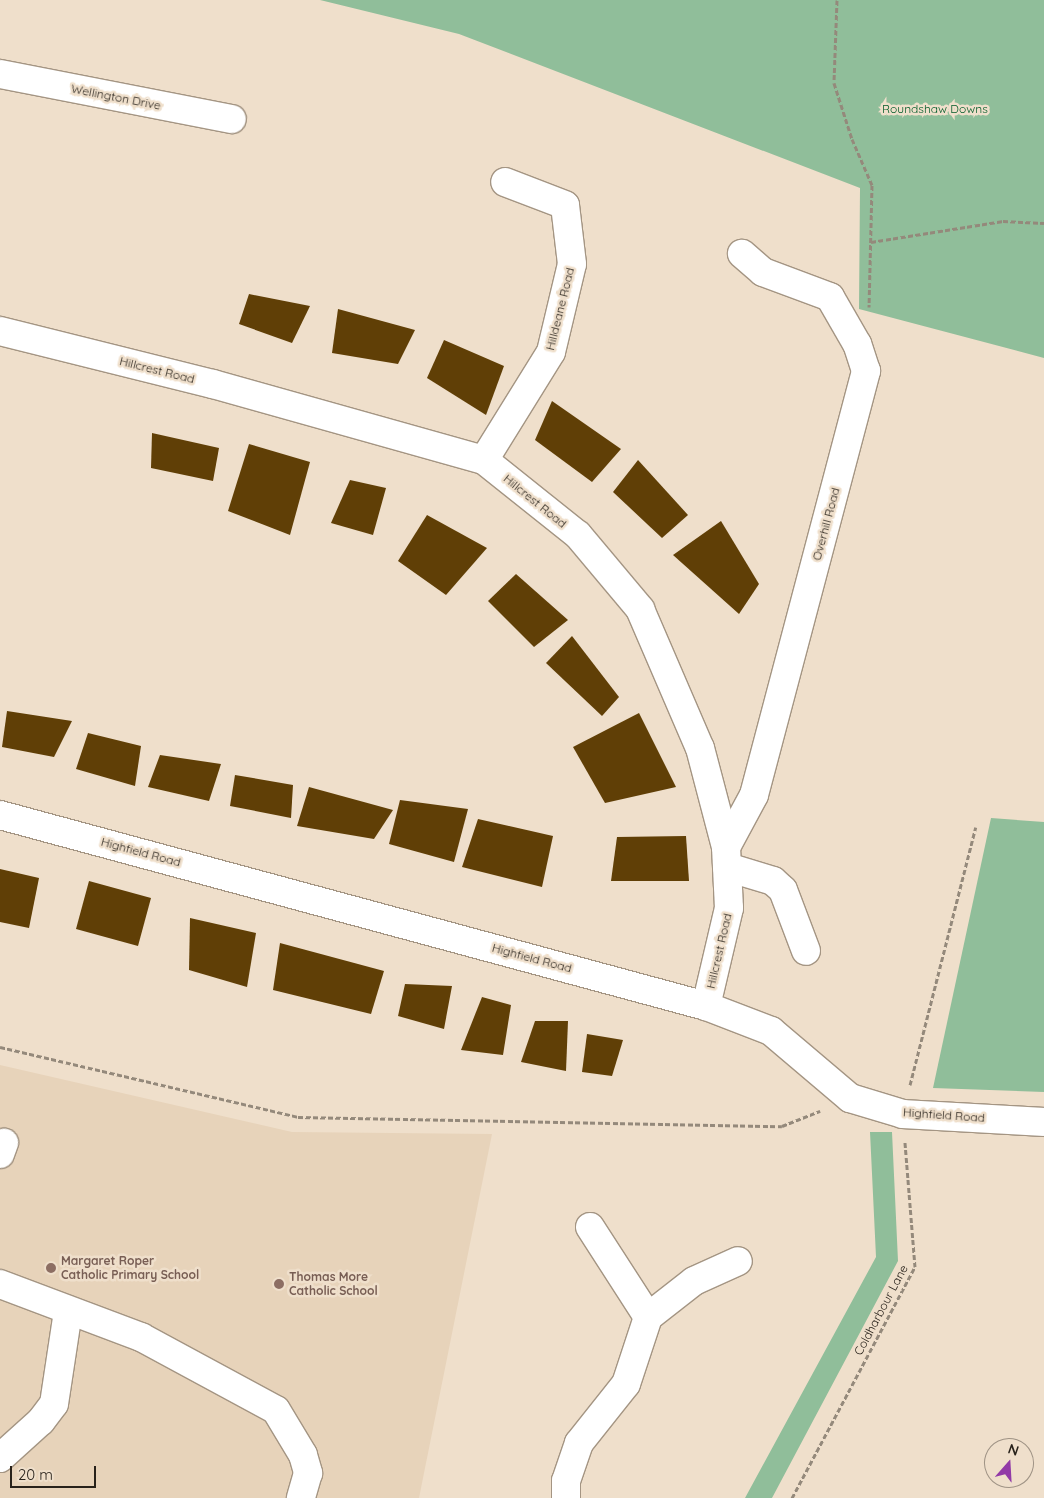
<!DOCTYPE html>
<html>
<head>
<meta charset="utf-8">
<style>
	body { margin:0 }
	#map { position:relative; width:1044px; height:1498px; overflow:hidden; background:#efdfcb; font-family:Quicksand,sans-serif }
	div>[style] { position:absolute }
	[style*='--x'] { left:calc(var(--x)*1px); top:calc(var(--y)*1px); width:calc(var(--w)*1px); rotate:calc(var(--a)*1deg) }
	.built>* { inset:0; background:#e7d3ba }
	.green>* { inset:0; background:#90be9a }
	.building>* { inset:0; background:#603f06 }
	.path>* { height:3px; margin-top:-1.5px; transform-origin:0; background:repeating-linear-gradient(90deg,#94897b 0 5px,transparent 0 7.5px) }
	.roads { filter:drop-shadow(1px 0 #a49583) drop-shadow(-1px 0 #a49583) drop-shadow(0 1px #a49583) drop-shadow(0 -1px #a49583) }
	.minor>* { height:28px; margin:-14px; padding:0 14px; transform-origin:14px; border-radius:14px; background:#fff }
	.dots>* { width:14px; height:14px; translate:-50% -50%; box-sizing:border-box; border:2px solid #efdfcb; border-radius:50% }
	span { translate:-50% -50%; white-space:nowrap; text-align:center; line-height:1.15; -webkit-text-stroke:5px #efdfcb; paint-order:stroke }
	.street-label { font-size:12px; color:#28221b }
	.park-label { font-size:12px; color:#015b28 }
	.education-label { font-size:12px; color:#785e54; font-weight:700 }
	.left { translate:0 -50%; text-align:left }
	.north { position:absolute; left:984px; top:1438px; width:50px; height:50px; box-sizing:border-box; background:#efdfcb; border:1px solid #9f9385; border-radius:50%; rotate:19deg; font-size:14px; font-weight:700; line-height:20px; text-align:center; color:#28221b }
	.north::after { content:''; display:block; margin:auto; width:18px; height:22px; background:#923aa7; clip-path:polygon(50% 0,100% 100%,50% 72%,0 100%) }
	.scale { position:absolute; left:10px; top:1466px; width:86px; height:22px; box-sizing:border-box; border:2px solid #28221b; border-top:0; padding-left:6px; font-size:15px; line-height:18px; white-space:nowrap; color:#28221b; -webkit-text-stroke:4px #efdfcb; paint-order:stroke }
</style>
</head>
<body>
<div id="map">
	<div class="built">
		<i style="clip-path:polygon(0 1065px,292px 1132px,492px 1134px,419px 1498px,0 1498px)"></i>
	</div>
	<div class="green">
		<i style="clip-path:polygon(320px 0,1044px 0,1044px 358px,859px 309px,860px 188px,459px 34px)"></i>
		<i style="clip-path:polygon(991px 818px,1044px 822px,1044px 1092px,933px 1088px)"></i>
		<i style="clip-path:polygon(870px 1132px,892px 1132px,898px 1261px,772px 1498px,745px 1498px,876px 1257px)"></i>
	</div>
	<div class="building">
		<i style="clip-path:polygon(249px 294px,310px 306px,292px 343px,239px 324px)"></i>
		<i style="clip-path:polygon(338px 309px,415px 330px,398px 364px,332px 353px)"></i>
		<i style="clip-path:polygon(444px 340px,504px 366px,486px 415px,427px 378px)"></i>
		<i style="clip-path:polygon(552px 401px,621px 449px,592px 482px,535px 440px)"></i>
		<i style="clip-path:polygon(152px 433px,219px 448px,213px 481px,151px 468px)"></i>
		<i style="clip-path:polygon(249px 444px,310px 462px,290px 535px,228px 511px)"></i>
		<i style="clip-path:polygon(638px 460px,688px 515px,662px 538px,613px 492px)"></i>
		<i style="clip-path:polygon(350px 480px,386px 488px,373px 535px,331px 523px)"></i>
		<i style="clip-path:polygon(427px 515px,487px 548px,446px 595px,398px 561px)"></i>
		<i style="clip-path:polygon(721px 521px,759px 584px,739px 614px,673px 555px)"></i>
		<i style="clip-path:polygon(516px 574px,568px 620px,534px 647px,488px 601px)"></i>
		<i style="clip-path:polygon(572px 636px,619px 697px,602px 716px,546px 663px)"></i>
		<i style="clip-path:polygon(7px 711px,72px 721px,54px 757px,2px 747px)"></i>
		<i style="clip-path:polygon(639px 713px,676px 787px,605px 803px,573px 747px)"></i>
		<i style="clip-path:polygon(88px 733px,141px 746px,135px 786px,76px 769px)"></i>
		<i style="clip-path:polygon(160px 755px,221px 764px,209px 801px,148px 787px)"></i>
		<i style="clip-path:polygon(235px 775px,293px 785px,291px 818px,230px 806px)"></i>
		<i style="clip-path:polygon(309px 787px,393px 810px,374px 839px,297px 826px)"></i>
		<i style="clip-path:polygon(400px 800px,468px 809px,454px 862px,389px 844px)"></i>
		<i style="clip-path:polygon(478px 819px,553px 836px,542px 887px,462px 867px)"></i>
		<i style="clip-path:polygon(686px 836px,689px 881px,611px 881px,617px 837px)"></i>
		<i style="clip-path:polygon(0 869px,39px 878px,29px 928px,0 922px)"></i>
		<i style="clip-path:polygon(89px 881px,151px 898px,138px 946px,76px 929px)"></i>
		<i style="clip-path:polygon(190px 918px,256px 933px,247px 987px,189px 970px)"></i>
		<i style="clip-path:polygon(280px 943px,384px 971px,371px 1014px,273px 990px)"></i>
		<i style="clip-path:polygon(405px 984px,452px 986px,444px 1029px,398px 1016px)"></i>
		<i style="clip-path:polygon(482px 997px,511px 1005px,503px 1055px,461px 1050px)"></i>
		<i style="clip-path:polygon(535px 1021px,568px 1021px,566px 1071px,521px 1062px)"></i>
		<i style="clip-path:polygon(587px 1034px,623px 1040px,612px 1076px,582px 1072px)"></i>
	</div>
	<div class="path">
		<i style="--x:837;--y:0;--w:83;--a:92.1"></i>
		<i style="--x:834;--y:83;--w:59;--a:72.2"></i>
		<i style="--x:852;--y:139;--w:50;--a:66.5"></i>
		<i style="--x:872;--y:185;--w:122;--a:91.4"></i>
		<i style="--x:871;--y:242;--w:134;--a:-9"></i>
		<i style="--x:1003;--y:221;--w:41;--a:2.8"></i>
		<i style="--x:0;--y:1047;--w:306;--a:13.2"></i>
		<i style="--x:298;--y:1117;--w:484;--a:1.1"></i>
		<i style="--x:782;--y:1126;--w:41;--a:-21.5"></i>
		<i style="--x:910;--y:1085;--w:266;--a:-75.7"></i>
		<i style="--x:792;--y:1498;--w:262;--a:-62"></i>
		<i style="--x:915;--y:1267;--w:125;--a:-94.6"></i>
	</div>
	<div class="roads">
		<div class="minor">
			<i style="--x:0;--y:74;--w:236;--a:11"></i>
			<i style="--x:0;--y:331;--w:219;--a:14"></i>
			<i style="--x:213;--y:384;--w:281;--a:15.7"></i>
			<i style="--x:484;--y:460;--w:120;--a:38.6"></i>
			<i style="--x:578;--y:535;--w:97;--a:50"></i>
			<i style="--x:640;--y:609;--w:151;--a:66.7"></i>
			<i style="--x:700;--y:748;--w:102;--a:75.3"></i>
			<i style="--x:726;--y:847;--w:61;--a:87.2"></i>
			<i style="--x:729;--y:908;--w:101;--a:103.2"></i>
			<i style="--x:484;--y:460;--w:127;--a:-58.2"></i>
			<i style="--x:551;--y:352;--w:90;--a:-76.6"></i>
			<i style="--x:572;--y:264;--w:59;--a:-96.8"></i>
			<i style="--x:565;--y:205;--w:64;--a:-159"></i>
			<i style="--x:0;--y:815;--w:731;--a:15.14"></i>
			<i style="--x:706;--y:1006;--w:70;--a:21"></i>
			<i style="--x:771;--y:1031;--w:104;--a:40.3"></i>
			<i style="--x:850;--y:1098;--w:55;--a:16.8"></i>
			<i style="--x:903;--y:1114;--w:141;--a:3.2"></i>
			<i style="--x:726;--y:847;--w:59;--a:-61.7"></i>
			<i style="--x:754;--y:795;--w:439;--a:-75.2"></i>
			<i style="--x:866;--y:371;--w:28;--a:-108"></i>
			<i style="--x:857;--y:344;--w:54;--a:-119.9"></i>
			<i style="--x:830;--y:297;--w:72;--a:-159.5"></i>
			<i style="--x:763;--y:272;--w:28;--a:-139"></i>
			<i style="--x:727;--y:867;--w:48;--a:16.9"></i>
			<i style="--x:773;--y:881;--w:13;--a:42"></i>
			<i style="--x:783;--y:890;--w:65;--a:69.3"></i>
			<i style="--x:0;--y:1154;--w:12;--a:-70"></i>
			<i style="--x:590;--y:1227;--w:107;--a:57.2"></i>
			<i style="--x:0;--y:1284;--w:151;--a:20.6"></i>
			<i style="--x:141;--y:1337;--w:153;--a:28.4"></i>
			<i style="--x:276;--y:1410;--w:52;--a:59"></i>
			<i style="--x:303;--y:1455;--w:19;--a:74"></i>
			<i style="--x:308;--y:1473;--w:26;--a:106"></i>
			<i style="--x:648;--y:1317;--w:58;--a:-38"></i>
			<i style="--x:694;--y:1281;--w:48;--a:-24.4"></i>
			<i style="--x:0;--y:1458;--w:55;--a:-42.1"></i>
			<i style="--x:41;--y:1421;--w:21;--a:-53"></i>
			<i style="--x:54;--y:1404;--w:94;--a:-81.4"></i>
			<i style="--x:566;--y:1498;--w:17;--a:-90"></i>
			<i style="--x:566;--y:1481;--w:40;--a:-71.1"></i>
			<i style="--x:579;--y:1443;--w:75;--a:-51.5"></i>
			<i style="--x:626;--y:1384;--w:71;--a:-71.8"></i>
		</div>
	</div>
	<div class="dots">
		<i style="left:51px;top:1268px;background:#8d6e63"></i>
		<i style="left:279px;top:1284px;background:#8d6e63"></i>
	</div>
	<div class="street-label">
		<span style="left:116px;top:97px;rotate:11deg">Wellington Drive</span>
		<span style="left:560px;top:309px;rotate:-76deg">Hilldeane Road</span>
		<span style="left:157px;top:370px;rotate:14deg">Hillcrest Road</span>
		<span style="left:535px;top:501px;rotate:39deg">Hillcrest Road</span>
		<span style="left:826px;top:524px;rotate:-75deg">Overhill Road</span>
		<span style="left:141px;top:852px;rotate:15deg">Highfield Road</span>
		<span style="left:719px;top:951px;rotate:-77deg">Hillcrest Road</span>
		<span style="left:532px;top:958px;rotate:15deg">Highfield Road</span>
		<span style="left:944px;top:1115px;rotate:4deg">Highfield Road</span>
		<span style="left:881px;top:1310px;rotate:-62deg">Coldharbour Lane</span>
	</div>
	<div class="park-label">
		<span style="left:935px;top:109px">Roundshaw Downs</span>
	</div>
	<div class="education-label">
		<span class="left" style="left:61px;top:1268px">Margaret Roper<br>Catholic Primary School</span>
		<span class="left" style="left:289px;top:1284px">Thomas More<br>Catholic School</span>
	</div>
	<div class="north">N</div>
	<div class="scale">20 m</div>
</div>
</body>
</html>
